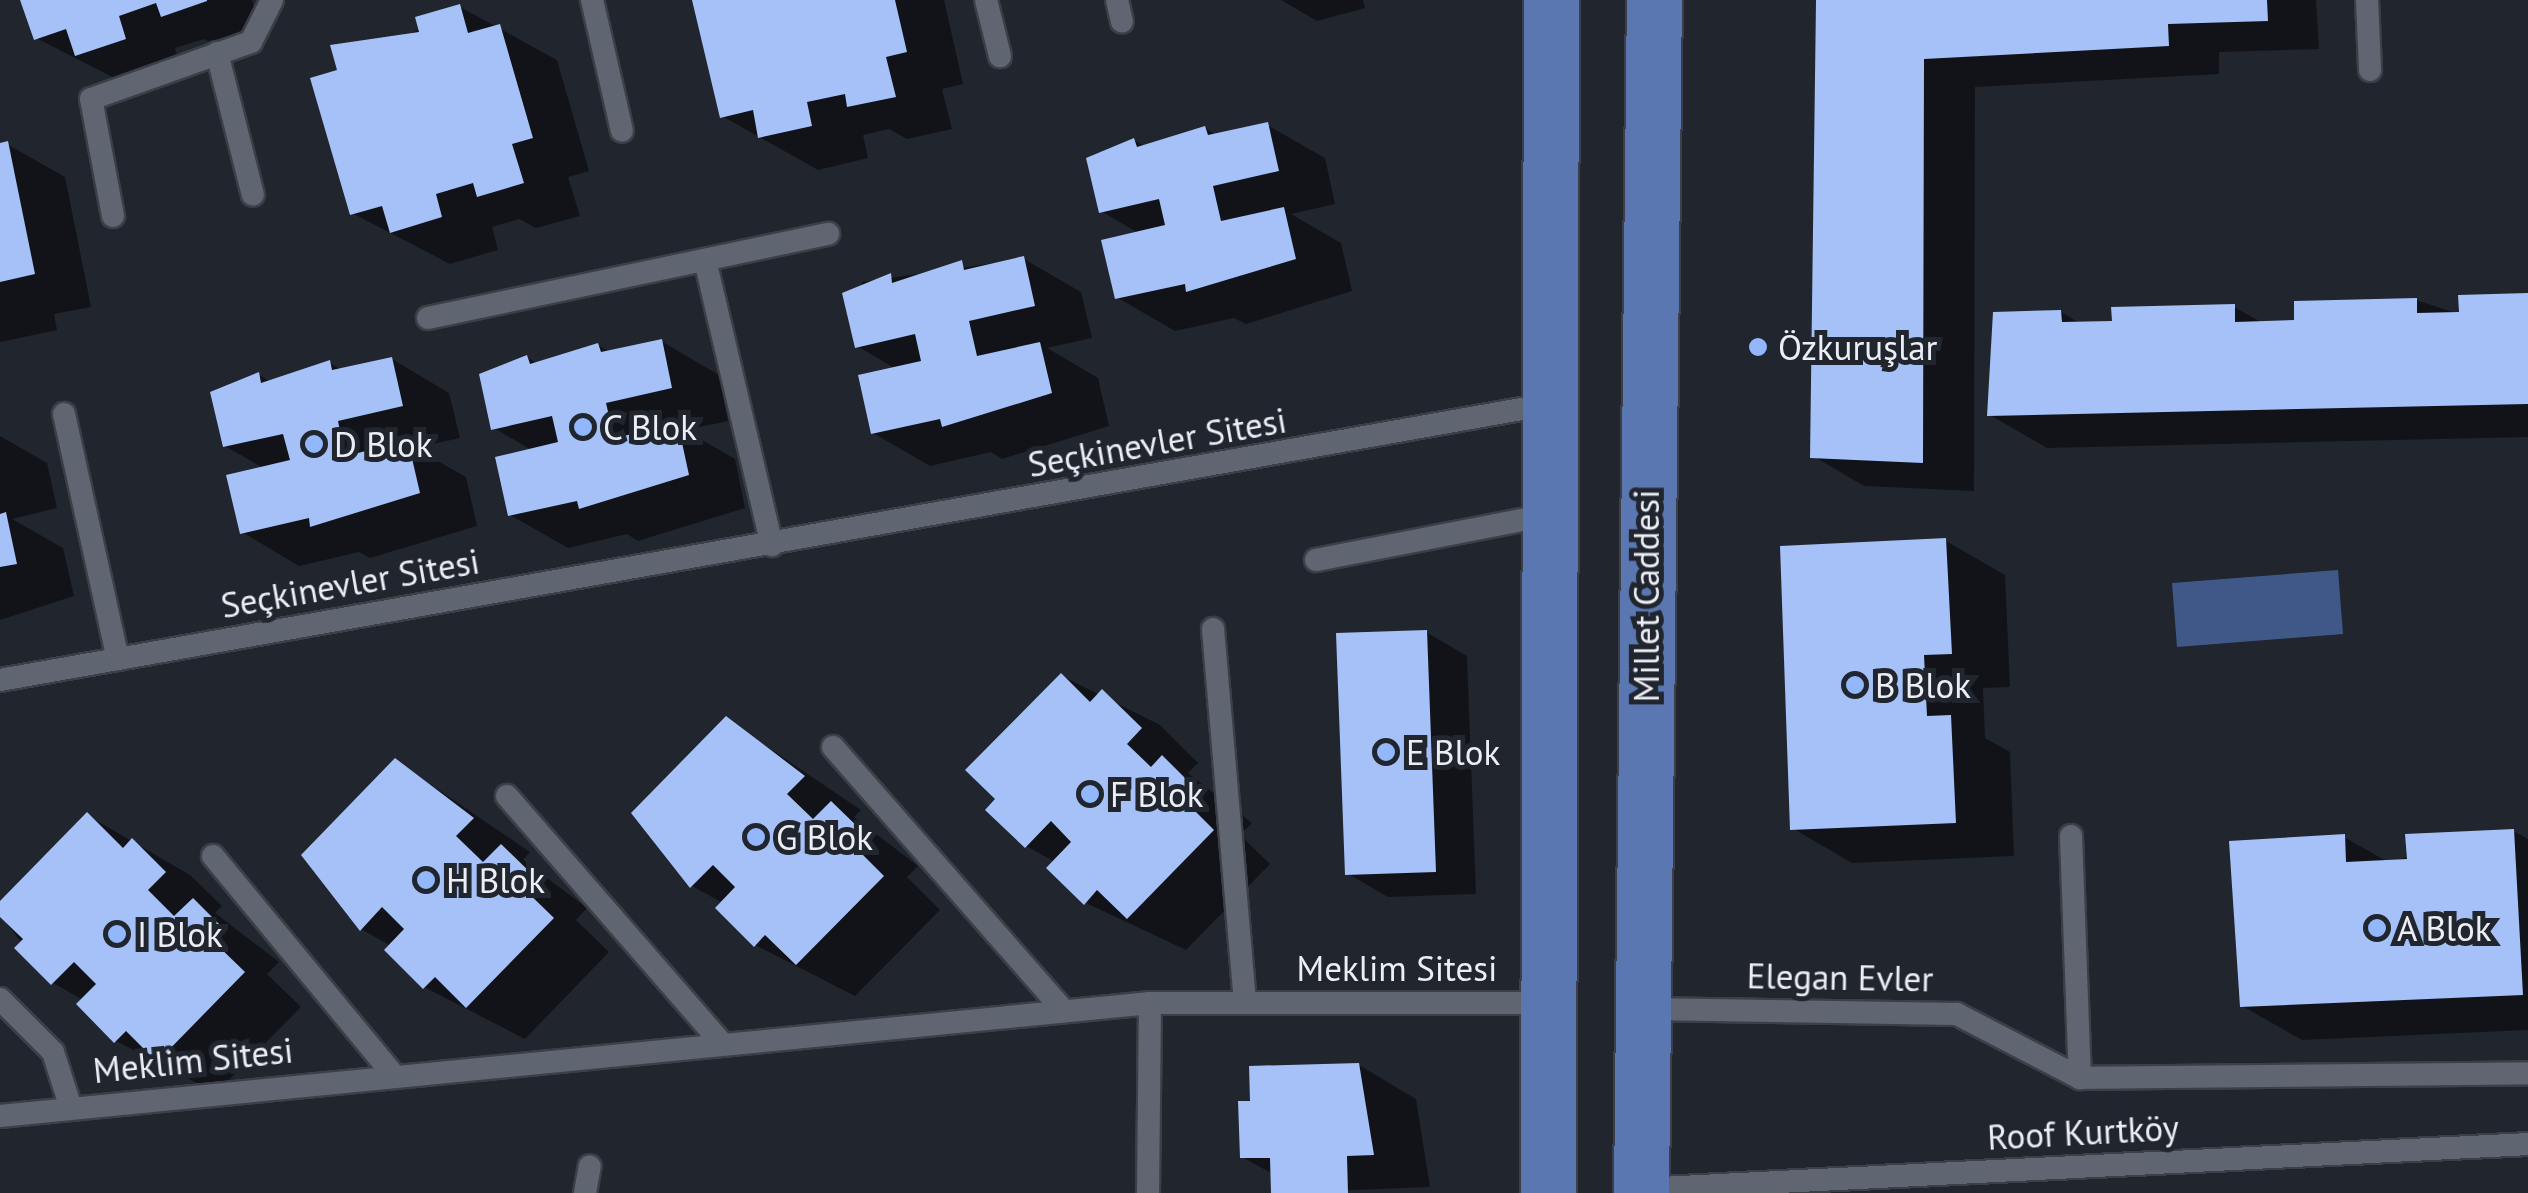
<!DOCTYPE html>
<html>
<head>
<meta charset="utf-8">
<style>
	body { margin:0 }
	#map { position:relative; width:2528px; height:1193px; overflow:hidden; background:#20252e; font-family:"PT Sans",sans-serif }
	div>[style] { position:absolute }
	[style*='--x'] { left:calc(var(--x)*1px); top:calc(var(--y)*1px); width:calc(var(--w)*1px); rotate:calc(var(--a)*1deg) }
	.water>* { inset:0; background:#405887 }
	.shadow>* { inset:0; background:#0007 }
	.building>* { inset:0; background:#a5c1f7 }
	.roads { filter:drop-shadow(2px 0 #3c3f47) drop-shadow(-2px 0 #3c3f47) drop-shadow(0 2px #3c3f47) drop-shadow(0 -2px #3c3f47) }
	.service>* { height:22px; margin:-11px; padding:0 11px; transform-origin:11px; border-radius:11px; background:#606671 }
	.primary>* { height:55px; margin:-27.5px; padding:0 27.5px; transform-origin:27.5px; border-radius:27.5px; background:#5a77b2 }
	.dots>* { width:28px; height:28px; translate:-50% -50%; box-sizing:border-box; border:5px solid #20252e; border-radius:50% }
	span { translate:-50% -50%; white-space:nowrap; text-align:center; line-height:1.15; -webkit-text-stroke:10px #20252e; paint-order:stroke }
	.poi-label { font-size:35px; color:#ebeef5 }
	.left { translate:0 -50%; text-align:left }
	.street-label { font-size:35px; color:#ebeef5 }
</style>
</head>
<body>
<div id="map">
	<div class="water">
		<i style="clip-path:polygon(2338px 570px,2343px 634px,2177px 647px,2172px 583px)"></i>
	</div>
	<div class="shadow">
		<i style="clip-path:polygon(23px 0,252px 0,263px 33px,220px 48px,204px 39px,175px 48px,182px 72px,134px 88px,36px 38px)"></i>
		<i style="clip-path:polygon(695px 0,944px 0,963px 84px,942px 89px,952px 129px,907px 139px,889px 129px,863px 135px,868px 158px,818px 170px,722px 116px)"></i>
		<i style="clip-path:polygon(1281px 0,1363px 0,1365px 8px,1317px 21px)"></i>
		<i style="clip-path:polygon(1821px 0,2316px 0,2319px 49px,2219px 52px,2219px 74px,1975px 87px,1974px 491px,1864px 486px,1813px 456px)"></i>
		<i style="clip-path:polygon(460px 7px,557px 60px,589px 171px,568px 177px,580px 216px,536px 228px,519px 219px,492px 227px,498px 250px,450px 264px,352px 213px,340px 72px)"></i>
		<i style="clip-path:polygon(1267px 125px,1325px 158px,1335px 204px,1291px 214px,1341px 243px,1352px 291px,1246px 324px,1234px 318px,1175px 331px,1118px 298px,1140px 234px,1101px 211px,1134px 140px,1146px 147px,1205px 128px,1218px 136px)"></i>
		<i style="clip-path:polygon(7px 144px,65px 177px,91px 307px,54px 314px,57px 330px,0 342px,0 145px)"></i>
		<i style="clip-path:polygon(1024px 259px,1081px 292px,1092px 338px,1047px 348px,1098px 378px,1109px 426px,1002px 459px,991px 452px,930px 466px,873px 433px,896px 369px,857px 346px,862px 282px)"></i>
		<i style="clip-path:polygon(2528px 295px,2528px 437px,2047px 448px,1990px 415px,2061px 312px,2081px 324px,2115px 324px,2234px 307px,2263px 323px,2297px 322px,2416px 300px,2462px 315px)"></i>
		<i style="clip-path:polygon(661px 341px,719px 375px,728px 421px,685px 430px,735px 459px,745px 508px,638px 541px,627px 534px,568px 548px,510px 515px,533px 451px,494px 428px,527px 357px,538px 364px,598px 345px,611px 353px)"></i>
		<i style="clip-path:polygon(392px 359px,449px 393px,460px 438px,415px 448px,466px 477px,477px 526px,370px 558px,359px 552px,299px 566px,242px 532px,265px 469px,225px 446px,259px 375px,271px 382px,330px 363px,342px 370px)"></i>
		<i style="clip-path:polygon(0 436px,47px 463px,57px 508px,12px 519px,63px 548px,74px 596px,0 620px)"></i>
		<i style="clip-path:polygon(1946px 541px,2005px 575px,2010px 687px,1983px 688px,1985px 738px,2010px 752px,2014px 856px,1852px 863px,1792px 828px)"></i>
		<i style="clip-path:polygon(1426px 632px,1467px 656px,1476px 894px,1388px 897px,1347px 873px)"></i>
		<i style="clip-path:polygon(1062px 676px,1160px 725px,1198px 763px,1188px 773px,1252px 823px,1240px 835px,1270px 864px,1186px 950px,1086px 903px,1055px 862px,1026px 846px,999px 799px)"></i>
		<i style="clip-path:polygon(726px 719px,861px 810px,854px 817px,918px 866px,907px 877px,940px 910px,855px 996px,755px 945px,723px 903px,692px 886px)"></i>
		<i style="clip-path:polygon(396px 761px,530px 852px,523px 860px,587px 908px,576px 920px,609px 952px,525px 1039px,424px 987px,391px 946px,361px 929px)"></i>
		<i style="clip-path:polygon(87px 815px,190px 875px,222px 906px,215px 913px,279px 962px,267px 974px,301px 1007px,216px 1093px,116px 1041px,83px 1000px,53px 983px,0 915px)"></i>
		<i style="clip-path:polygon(2513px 831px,2528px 839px,2528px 1030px,2302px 1040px,2242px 1006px,2344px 837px,2388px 862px)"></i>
		<i style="clip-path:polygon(1359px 1065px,1416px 1099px,1430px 1187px,1273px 1193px,1273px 1174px,1242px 1157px,1253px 1103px)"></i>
	</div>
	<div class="building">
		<i style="clip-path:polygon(20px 0,207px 0,207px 1px,161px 17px,156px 3px,119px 16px,126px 39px,75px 56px,66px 29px,34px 40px)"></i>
		<i style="clip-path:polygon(692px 0,895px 0,907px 52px,886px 57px,896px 97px,847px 107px,845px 94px,807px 102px,812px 126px,758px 138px,753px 110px,720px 118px)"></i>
		<i style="clip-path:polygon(1816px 0,2267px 0,2268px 21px,2168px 24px,2169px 46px,1924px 59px,1923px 463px,1810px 458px)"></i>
		<i style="clip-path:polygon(460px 4px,468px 33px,500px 24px,533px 138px,512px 144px,524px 183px,477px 197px,473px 183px,436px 194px,442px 217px,390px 233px,382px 206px,350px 215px,310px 78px,337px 70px,330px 45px,419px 32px,415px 17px)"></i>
		<i style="clip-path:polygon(1268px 122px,1279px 171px,1213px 186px,1221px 221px,1284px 207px,1296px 259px,1186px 292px,1185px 284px,1115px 299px,1101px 240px,1165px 225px,1159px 199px,1099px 213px,1086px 158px,1134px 138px,1137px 147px,1205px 126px,1208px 135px)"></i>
		<i style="clip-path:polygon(8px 141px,35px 274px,0 282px,0 143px)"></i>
		<i style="clip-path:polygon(1024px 256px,1035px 306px,969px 321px,977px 356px,1040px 342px,1052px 393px,942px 427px,940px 419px,871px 434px,858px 375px,921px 361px,915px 334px,855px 348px,842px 293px,891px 273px,892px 283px,962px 260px,964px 270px)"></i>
		<i style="clip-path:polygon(2528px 293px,2528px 404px,1987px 416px,1993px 312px,2061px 310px,2062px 322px,2112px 321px,2111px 307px,2235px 304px,2235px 322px,2294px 320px,2294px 301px,2417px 298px,2417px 313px,2459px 312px,2458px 295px)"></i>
		<i style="clip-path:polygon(662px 339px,672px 388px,606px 403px,614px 438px,678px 424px,689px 475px,579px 509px,577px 501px,508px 516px,495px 457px,558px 442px,552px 416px,491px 430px,479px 374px,527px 355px,530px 364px,598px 343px,601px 352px)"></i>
		<i style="clip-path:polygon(392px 357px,403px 406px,338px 421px,345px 456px,408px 441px,420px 493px,310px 527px,309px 518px,240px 534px,226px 475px,290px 460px,283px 434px,223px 447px,210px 392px,259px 372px,261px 383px,330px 360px,332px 370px)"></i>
		<i style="clip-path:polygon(6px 512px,17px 564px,0 567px,0 514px)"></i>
		<i style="clip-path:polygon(1946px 538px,1952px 654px,1924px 655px,1927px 716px,1951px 715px,1956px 823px,1790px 830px,1780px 546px)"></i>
		<i style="clip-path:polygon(1427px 630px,1436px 872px,1345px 875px,1336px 633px)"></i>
		<i style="clip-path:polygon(1061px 673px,1090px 702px,1102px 689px,1142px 728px,1127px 744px,1151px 767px,1162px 755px,1196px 789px,1185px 801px,1214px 830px,1127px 919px,1097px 890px,1084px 905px,1046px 868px,1071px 842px,1051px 821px,1025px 848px,985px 810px,995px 799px,965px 770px)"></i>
		<i style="clip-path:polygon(726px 716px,805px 776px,787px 794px,813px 819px,831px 801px,862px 831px,851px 843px,884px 876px,796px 965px,765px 935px,754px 947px,715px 908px,735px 887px,713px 865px,690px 888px,631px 813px)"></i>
		<i style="clip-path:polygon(395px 758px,474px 818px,456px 836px,483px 862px,501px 844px,532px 874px,520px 885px,554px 918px,466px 1008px,435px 977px,423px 989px,384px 950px,404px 929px,382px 907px,360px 931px,301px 855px)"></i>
		<i style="clip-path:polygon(87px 812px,123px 848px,132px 838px,166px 872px,148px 890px,174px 916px,193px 898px,223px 928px,212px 940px,245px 972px,157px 1062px,126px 1031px,114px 1043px,76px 1004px,96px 984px,74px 962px,51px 985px,14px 948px,23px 939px,0 917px,0 901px)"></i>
		<i style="clip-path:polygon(2514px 829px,2523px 995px,2240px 1007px,2229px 841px,2345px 834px,2346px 862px,2407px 859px,2405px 834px)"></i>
		<i style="clip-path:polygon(1359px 1063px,1374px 1155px,1347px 1156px,1348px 1193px,1271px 1193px,1270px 1158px,1240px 1158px,1238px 1101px,1250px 1101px,1249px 1066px)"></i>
	</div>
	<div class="roads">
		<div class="service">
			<i style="--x:592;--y:0;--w:134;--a:77.1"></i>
			<i style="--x:986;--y:0;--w:58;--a:76"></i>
			<i style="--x:1117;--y:0;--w:22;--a:77"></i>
			<i style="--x:2367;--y:0;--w:70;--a:87.5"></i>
			<i style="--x:217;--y:53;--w:146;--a:75.8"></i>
			<i style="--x:113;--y:216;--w:119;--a:-100.6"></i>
			<i style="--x:91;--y:99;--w:170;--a:-19.6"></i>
			<i style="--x:251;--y:42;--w:47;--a:-63.4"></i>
			<i style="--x:705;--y:260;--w:293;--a:76.8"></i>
			<i style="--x:428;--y:318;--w:409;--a:-11.9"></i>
			<i style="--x:64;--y:414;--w:251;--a:77.6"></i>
			<i style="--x:1316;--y:560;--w:236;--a:-11"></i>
			<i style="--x:1213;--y:629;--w:375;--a:85.1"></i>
			<i style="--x:0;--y:680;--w:1573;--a:-10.1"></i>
			<i style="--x:833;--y:747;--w:351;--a:48.8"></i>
			<i style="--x:507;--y:796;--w:327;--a:49"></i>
			<i style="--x:2071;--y:836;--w:242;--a:87.9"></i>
			<i style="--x:213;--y:856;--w:283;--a:50.5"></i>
			<i style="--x:0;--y:999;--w:75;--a:45"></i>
			<i style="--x:53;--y:1052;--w:59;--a:72.2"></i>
			<i style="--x:1644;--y:1009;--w:313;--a:0.9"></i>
			<i style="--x:1957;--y:1014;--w:139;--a:27.5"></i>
			<i style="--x:2080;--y:1078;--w:448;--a:-0.6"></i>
			<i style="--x:0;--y:1116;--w:1156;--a:-5.61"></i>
			<i style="--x:1150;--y:1003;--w:400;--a:0"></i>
			<i style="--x:1641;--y:1189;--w:888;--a:-2.9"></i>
			<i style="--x:585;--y:1193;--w:27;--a:-80"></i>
			<i style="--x:1148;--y:1193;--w:190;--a:-89.4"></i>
		</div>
		<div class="primary">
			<i style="--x:1548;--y:1193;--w:1193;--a:-89.86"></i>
			<i style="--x:1641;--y:1193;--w:1193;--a:-89.38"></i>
		</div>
	</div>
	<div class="dots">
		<i style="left:1758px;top:347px;background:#92b7fd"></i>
		<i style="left:583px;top:427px;background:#92b7fd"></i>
		<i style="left:314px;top:444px;background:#92b7fd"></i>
		<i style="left:1855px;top:685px;background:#92b7fd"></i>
		<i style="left:1386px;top:752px;background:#92b7fd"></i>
		<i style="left:1090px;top:794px;background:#92b7fd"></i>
		<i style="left:756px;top:837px;background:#92b7fd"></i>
		<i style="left:426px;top:880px;background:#92b7fd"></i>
		<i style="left:2377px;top:928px;background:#92b7fd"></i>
		<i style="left:117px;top:934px;background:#92b7fd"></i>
	</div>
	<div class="poi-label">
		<span class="left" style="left:1778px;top:347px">Özkuruşlar</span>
		<span class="left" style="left:603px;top:427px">C Blok</span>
		<span class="left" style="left:334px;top:444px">D Blok</span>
		<span class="left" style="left:1875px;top:685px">B Blok</span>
		<span class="left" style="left:1406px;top:752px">E Blok</span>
		<span class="left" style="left:1110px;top:794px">F Blok</span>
		<span class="left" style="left:776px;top:837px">G Blok</span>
		<span class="left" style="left:446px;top:880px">H Blok</span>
		<span class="left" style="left:2397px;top:928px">A Blok</span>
		<span class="left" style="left:137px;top:934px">I Blok</span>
	</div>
	<div class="street-label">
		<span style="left:1157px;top:442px;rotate:-10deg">Seçkinevler Sitesi</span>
		<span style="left:350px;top:583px;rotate:-10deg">Seçkinevler Sitesi</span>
		<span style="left:1646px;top:596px;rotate:-90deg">Millet Caddesi</span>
		<span style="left:1397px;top:968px">Meklim Sitesi</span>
		<span style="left:1840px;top:977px;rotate:1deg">Elegan Evler</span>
		<span style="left:193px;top:1060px;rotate:-6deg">Meklim Sitesi</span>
		<span style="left:2083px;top:1132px;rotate:-3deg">Roof Kurtköy</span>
	</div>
</div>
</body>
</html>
